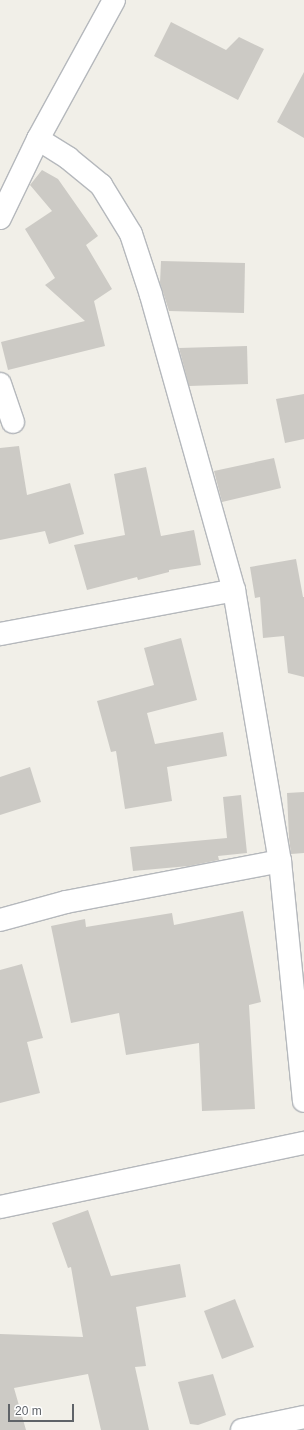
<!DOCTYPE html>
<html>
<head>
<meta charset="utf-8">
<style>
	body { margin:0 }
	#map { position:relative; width:304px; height:1430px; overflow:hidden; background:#f1efe8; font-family:Arial,sans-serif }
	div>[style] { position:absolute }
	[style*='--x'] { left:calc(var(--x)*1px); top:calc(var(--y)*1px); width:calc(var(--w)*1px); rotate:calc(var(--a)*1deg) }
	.building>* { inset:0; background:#cccac5 }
	.roads { filter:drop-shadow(1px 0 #b5b8bc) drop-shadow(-1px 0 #b5b8bc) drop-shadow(0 1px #b5b8bc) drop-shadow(0 -1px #b5b8bc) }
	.street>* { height:22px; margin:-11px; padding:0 11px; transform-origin:11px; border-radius:11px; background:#fff }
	span { translate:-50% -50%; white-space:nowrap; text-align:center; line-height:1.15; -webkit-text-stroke:3px #fff; paint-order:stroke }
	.scale { position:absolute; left:8px; top:1404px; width:66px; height:18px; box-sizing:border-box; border:2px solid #5f6368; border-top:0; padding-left:5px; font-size:12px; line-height:14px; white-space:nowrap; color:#5f6368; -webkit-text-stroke:3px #fff; paint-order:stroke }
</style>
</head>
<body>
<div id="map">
	<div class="building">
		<i style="clip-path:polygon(171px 22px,226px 50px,239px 37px,264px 49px,238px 100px,154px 56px)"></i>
		<i style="clip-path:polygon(304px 72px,304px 138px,277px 122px)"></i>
		<i style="clip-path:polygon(42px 170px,58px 179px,98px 236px,86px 245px,112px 289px,94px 301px,105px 346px,8px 370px,1px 342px,85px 321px,45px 285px,55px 278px,25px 229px,52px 211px,30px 185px)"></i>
		<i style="clip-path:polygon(161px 261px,245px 263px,244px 313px,169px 311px,160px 283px)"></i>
		<i style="clip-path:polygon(247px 346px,248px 384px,189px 386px,179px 348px)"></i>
		<i style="clip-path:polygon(304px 394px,304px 439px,285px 443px,276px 399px)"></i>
		<i style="clip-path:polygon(19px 446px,27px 495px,70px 483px,84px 534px,49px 544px,45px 531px,0 540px,0 448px)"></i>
		<i style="clip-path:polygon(274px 458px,281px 488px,222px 502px,214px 471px)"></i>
		<i style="clip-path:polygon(146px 467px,161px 536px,194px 530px,201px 565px,169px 570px,169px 572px,138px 580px,137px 577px,87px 590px,74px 545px,125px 535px,114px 474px)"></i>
		<i style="clip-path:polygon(296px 559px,303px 597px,304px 597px,304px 677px,288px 673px,284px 636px,263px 638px,260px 597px,255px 598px,250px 567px)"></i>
		<i style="clip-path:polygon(181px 638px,197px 700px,147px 713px,155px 744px,223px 732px,227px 756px,167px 767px,172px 801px,125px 809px,116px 751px,111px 752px,97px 701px,154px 685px,144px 648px)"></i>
		<i style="clip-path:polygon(30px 767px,41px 802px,0 815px,0 777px)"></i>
		<i style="clip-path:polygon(304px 792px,304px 853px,291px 854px,289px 838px,287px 793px)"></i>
		<i style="clip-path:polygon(241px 795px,247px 853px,218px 856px,219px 860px,189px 866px,133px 871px,130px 847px,227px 838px,223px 797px)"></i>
		<i style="clip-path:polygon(243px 911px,261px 1002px,249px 1005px,255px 1109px,202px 1111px,199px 1043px,126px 1055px,119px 1013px,71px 1023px,51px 926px,85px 919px,86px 927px,172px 913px,174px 925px)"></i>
		<i style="clip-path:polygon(22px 964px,43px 1038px,27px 1042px,40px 1093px,0 1103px,0 970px)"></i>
		<i style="clip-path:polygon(88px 1210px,111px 1276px,180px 1264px,186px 1297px,136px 1307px,146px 1366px,135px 1367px,149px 1430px,101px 1430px,88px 1374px,14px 1388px,26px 1430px,0 1430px,0 1334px,83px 1337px,71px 1267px,68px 1268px,52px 1223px)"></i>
		<i style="clip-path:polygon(235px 1299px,254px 1347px,222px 1359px,204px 1311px)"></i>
		<i style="clip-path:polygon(213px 1374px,226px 1415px,198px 1425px,190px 1424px,178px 1382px)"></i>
	</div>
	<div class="roads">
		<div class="street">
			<i style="--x:38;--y:139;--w:36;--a:32"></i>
			<i style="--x:68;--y:158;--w:43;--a:39.3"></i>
			<i style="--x:101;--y:185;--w:57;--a:58.5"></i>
			<i style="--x:131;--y:234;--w:64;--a:71.8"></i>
			<i style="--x:151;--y:295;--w:306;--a:74.3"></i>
			<i style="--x:234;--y:590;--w:275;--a:80.4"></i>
			<i style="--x:280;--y:861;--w:241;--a:84.3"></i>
			<i style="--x:0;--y:218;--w:88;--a:-64.3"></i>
			<i style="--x:38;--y:139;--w:158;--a:-61.3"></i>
			<i style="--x:0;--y:384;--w:40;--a:71.1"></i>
			<i style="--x:0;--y:634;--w:238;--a:-10.6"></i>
			<i style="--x:0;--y:920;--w:68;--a:-15.3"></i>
			<i style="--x:66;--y:902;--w:218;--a:-10.8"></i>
			<i style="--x:0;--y:1207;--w:311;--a:-11.9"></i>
			<i style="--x:242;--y:1430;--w:63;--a:-11.8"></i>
		</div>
	</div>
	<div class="scale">20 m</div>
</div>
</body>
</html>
